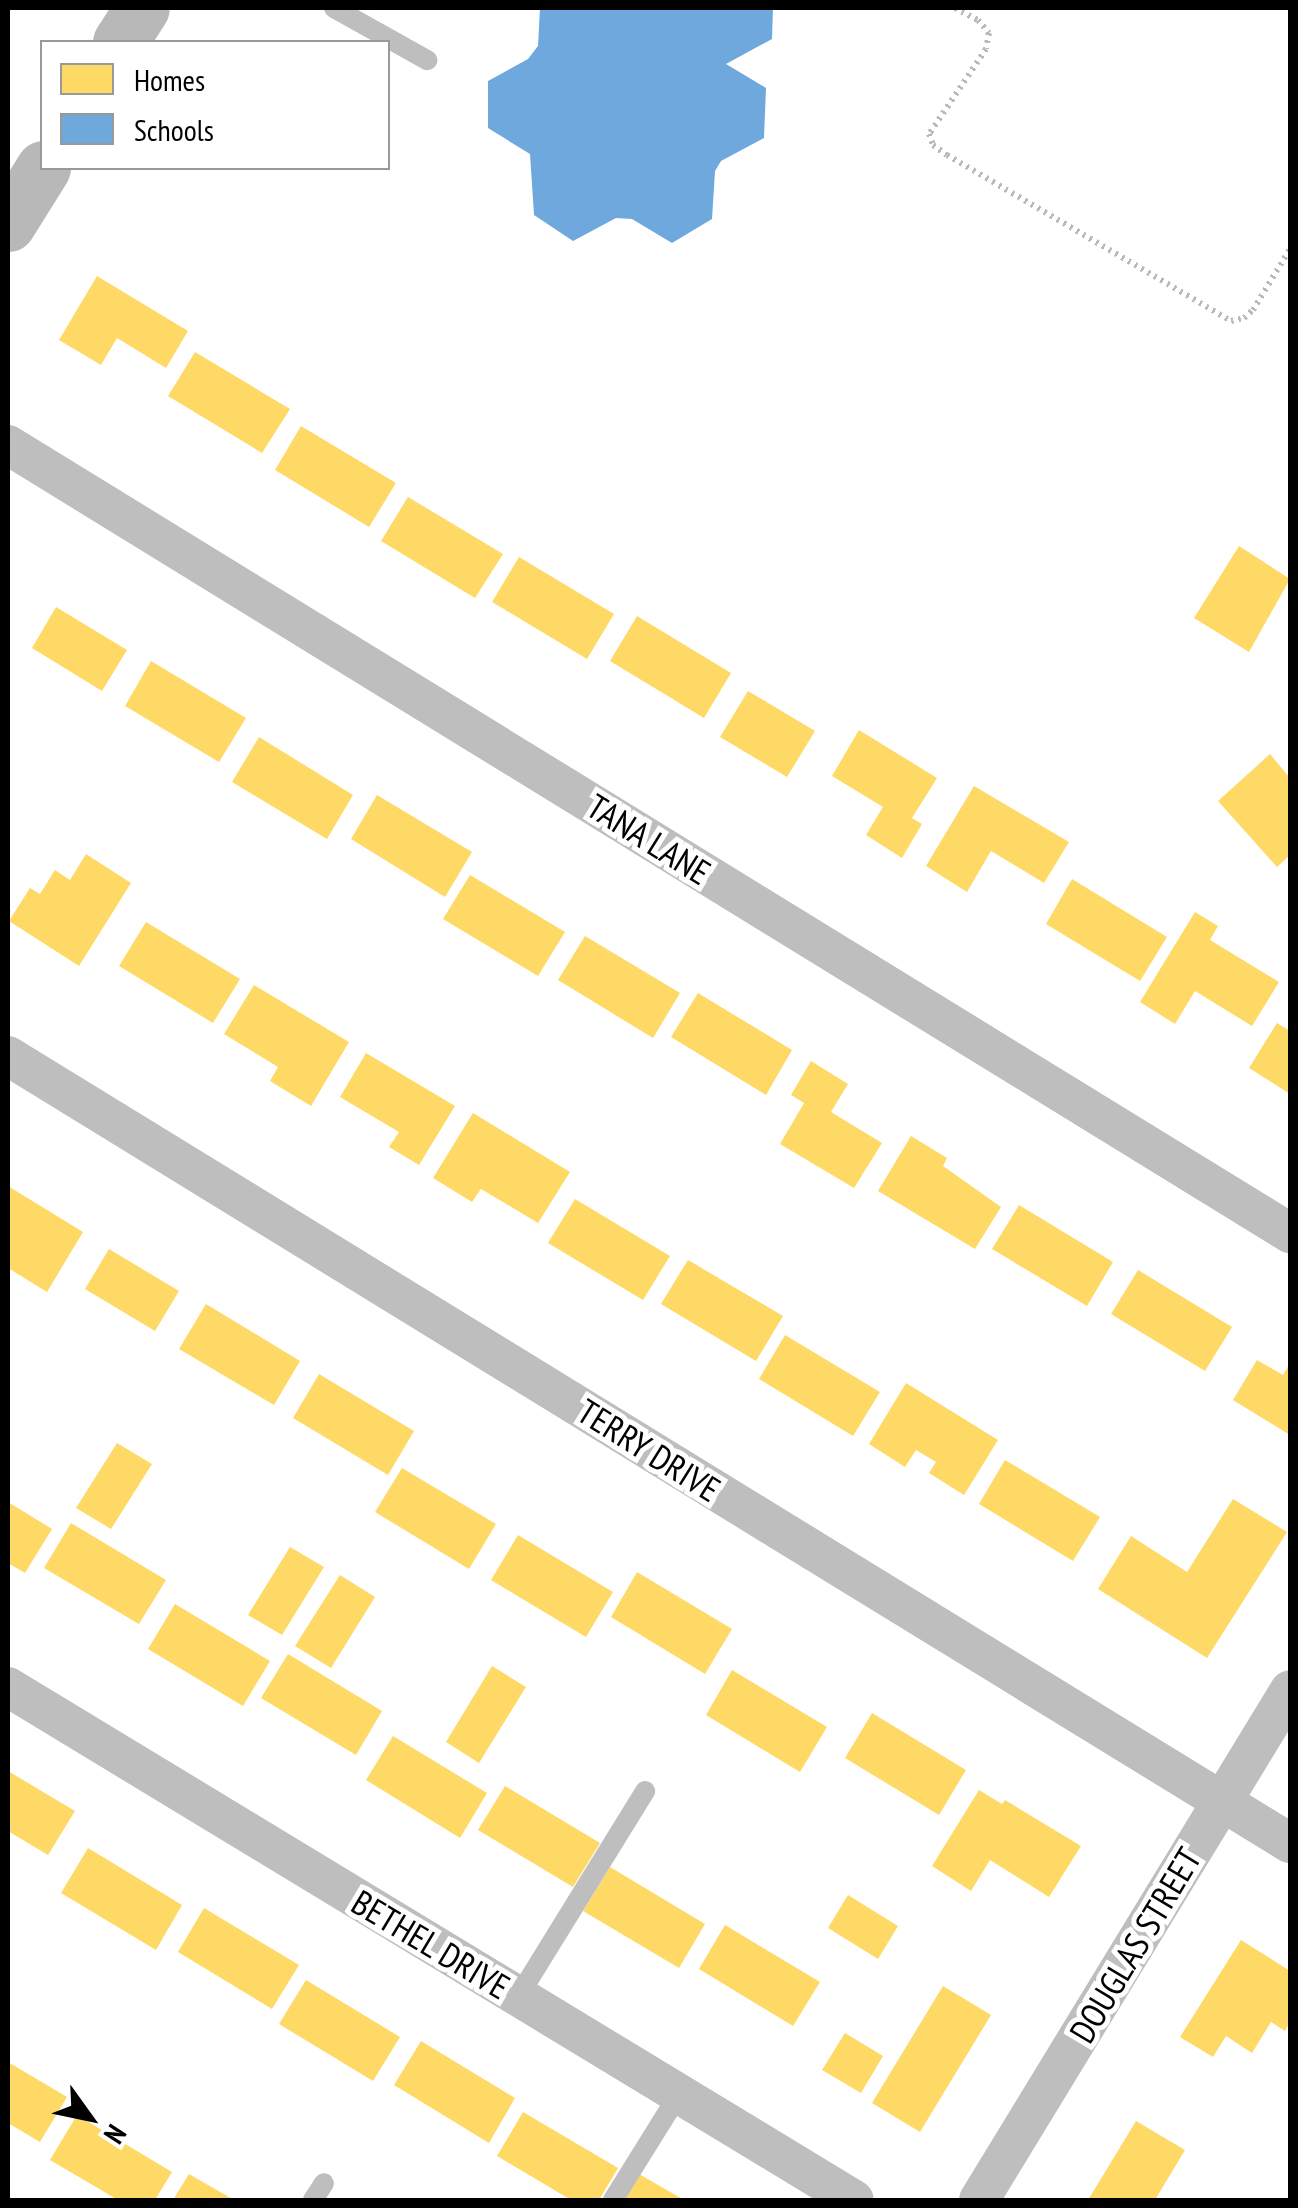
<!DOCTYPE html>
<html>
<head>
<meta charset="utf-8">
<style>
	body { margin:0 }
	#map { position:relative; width:1298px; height:2208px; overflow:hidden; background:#fff; font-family:"PT Sans Narrow",sans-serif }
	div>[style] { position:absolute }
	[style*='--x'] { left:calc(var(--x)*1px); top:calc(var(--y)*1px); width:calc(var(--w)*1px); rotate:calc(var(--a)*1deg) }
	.homes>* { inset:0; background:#ffd966 }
	.schools>* { inset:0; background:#6fa8dc }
	.path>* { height:6px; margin-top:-3px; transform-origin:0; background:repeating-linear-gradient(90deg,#b9b9b9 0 2.5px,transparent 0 7.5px) }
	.lane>* { height:20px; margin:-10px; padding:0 10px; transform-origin:10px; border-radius:10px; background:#bebebe }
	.street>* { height:40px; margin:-20px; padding:0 20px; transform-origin:20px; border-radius:20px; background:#bebebe }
	.secondary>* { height:55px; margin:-27.5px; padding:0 27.5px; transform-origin:27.5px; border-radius:27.5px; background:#b8b8b8 }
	span { translate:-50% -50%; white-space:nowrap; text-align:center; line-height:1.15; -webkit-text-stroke:10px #fff; paint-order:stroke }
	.street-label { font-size:35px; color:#000 }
	.frame { position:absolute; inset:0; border:10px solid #000; pointer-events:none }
	.legend { position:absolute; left:40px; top:40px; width:350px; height:130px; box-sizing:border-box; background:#fff; border:2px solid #999; margin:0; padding:12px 18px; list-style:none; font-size:30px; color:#000 }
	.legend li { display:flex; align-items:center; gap:20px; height:50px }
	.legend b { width:50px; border:2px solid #999 }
	.north { position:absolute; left:40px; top:2068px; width:100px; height:100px; -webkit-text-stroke:8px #fff; paint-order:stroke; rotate:123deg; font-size:28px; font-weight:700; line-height:40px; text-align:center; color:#000 }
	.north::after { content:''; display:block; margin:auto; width:35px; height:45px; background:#000; clip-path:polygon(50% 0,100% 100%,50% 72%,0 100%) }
</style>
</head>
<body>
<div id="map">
	<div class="homes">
		<i style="clip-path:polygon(97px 276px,188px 331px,166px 368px,117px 338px,101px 365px,59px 340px)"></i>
		<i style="clip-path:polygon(195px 352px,290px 409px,262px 453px,168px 396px)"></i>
		<i style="clip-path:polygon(301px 426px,396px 483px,369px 527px,275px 470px)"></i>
		<i style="clip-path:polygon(408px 497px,503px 554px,475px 598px,381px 541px)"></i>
		<i style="clip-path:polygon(1239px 546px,1290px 579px,1249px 652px,1194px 618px)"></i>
		<i style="clip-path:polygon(519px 557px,614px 614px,587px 659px,492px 602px)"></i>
		<i style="clip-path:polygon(56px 607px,127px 650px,102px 691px,32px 648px)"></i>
		<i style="clip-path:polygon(637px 616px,731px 673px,704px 718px,610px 661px)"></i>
		<i style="clip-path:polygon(151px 661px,246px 718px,219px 762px,125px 706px)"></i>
		<i style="clip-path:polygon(748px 691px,815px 731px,787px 777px,720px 737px)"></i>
		<i style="clip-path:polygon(859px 730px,937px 778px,912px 818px,922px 824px,902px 858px,866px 835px,883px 807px,832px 776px)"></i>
		<i style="clip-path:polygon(259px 737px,353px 795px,327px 839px,232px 782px)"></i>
		<i style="clip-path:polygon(1270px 754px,1290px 778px,1290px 855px,1277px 867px,1218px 801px)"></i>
		<i style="clip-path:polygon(974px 786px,1069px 842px,1044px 883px,991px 851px,967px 892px,926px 866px)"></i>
		<i style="clip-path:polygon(377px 795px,472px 852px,445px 897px,351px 839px)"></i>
		<i style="clip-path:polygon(86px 854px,131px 883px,79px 966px,9px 921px,30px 888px,40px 894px,55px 870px,70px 880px)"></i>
		<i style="clip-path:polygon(470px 875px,565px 932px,538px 976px,443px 919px)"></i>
		<i style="clip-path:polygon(1072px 879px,1167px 937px,1140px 981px,1046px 924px)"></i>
		<i style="clip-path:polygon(1195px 912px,1218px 926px,1210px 940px,1279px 982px,1252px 1026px,1195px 991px,1175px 1024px,1140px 1002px)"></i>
		<i style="clip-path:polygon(146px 922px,240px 979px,213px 1023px,119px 966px)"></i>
		<i style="clip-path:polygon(585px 936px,680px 993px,653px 1038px,558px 980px)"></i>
		<i style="clip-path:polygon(254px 985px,349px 1042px,311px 1106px,270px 1081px,278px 1067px,224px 1034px)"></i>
		<i style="clip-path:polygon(698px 993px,792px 1050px,766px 1095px,671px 1037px)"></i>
		<i style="clip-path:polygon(1277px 1023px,1290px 1031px,1290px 1094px,1249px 1068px)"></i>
		<i style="clip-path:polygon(366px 1053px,455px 1106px,419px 1165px,389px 1147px,399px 1132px,340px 1097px)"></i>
		<i style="clip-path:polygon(811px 1061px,848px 1084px,831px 1112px,882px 1143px,854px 1188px,780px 1144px,804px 1103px,791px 1095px)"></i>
		<i style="clip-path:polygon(473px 1113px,570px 1172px,538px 1223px,481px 1189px,472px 1202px,433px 1178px)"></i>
		<i style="clip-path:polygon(911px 1136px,947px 1158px,943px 1166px,1001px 1207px,975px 1249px,878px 1191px)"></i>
		<i style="clip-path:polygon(8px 1186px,83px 1232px,47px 1292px,8px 1268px)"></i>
		<i style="clip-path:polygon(575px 1199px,670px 1256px,643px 1300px,548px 1243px)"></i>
		<i style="clip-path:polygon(1019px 1205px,1113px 1262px,1087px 1306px,992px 1249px)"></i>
		<i style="clip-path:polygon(109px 1249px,179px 1291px,155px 1331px,85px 1289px)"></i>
		<i style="clip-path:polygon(688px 1260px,783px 1316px,756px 1361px,661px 1304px)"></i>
		<i style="clip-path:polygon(1138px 1270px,1232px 1327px,1205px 1371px,1111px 1314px)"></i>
		<i style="clip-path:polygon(206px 1304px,300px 1361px,274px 1405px,179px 1349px)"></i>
		<i style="clip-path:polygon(785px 1335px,880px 1392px,853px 1436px,759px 1379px)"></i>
		<i style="clip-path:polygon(1257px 1360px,1283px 1375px,1290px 1363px,1290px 1435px,1233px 1400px)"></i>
		<i style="clip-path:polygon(319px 1374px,414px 1431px,388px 1475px,293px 1418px)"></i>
		<i style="clip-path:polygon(906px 1383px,998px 1440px,964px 1495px,929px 1473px,936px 1462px,916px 1450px,905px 1467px,869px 1444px)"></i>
		<i style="clip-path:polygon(117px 1443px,152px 1464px,111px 1529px,76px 1508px)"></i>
		<i style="clip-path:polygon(1005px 1460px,1100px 1517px,1073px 1561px,979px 1504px)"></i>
		<i style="clip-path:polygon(402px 1468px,496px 1524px,469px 1569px,375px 1512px)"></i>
		<i style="clip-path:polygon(1233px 1499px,1287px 1532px,1207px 1658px,1098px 1589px,1131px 1536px,1187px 1572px)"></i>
		<i style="clip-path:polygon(8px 1502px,52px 1529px,25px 1573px,8px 1563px)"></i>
		<i style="clip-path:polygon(71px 1523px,166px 1580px,139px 1624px,44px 1568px)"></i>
		<i style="clip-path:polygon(518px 1535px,613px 1592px,586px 1637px,491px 1580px)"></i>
		<i style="clip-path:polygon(290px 1547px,324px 1567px,282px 1635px,248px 1615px)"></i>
		<i style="clip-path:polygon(637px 1572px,732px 1629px,705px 1674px,611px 1617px)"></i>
		<i style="clip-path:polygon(340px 1575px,375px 1597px,331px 1668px,295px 1646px)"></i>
		<i style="clip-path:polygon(175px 1604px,270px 1661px,243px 1706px,148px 1649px)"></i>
		<i style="clip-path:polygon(288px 1654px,382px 1711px,356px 1755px,261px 1698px)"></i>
		<i style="clip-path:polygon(492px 1666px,526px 1687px,479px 1763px,446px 1742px)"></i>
		<i style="clip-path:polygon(732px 1670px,827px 1727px,800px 1772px,706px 1715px)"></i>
		<i style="clip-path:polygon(872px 1713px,966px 1770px,939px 1815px,845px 1758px)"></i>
		<i style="clip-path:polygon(393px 1736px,487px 1793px,460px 1838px,366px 1780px)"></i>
		<i style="clip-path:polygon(8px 1771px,75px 1811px,48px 1855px,8px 1831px)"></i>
		<i style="clip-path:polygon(505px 1786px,600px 1843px,573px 1887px,478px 1830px)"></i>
		<i style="clip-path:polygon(979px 1790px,1002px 1804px,1005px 1800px,1081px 1846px,1049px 1897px,990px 1860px,971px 1891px,932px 1866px)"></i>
		<i style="clip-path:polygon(88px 1848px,182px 1905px,156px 1950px,61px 1893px)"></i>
		<i style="clip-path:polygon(610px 1867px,705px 1924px,679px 1968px,583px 1911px)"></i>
		<i style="clip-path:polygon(848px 1895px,898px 1926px,878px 1959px,828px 1928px)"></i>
		<i style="clip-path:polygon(204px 1908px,299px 1965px,272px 2009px,178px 1952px)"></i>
		<i style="clip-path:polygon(725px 1925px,820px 1982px,793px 2026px,699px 1969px)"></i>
		<i style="clip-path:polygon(1241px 1940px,1290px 1971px,1290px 2021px,1285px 2031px,1271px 2022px,1252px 2053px,1226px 2036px,1213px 2057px,1180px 2037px)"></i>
		<i style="clip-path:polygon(306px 1980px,400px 2037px,373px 2081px,279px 2024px)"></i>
		<i style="clip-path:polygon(943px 1986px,991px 2015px,920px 2132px,872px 2103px)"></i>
		<i style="clip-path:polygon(845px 2033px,883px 2056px,861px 2093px,822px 2070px)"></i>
		<i style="clip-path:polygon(421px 2041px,515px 2098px,489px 2143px,394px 2085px)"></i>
		<i style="clip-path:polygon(8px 2062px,67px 2097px,40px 2142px,8px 2123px)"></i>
		<i style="clip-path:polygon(523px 2112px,618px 2168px,599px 2200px,571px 2200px,497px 2156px)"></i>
		<i style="clip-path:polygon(77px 2115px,172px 2172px,155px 2200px,118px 2200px,50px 2160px)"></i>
		<i style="clip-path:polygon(1136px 2121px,1185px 2150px,1155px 2200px,1088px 2200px)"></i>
		<i style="clip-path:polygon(189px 2174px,234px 2200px,173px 2200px)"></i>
		<i style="clip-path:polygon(639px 2174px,684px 2200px,623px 2200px)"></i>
	</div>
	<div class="schools">
		<i style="clip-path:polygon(540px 8px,773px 8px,772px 39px,726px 64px,766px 88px,764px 138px,721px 161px,715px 171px,712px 219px,672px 243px,632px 219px,616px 218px,573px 241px,534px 215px,530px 154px,488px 128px,488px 81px,528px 59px,538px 46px)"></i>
	</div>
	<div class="path">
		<i style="--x:955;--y:8;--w:26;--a:28"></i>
		<i style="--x:978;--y:20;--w:17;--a:50"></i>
		<i style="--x:989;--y:33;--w:16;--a:101"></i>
		<i style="--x:986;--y:49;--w:102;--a:123.8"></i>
		<i style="--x:929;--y:134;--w:12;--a:70"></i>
		<i style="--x:933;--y:145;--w:17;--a:36"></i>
		<i style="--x:947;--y:155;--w:329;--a:30.3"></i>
		<i style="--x:1231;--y:321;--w:13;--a:-13"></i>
		<i style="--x:1244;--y:318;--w:12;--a:-42"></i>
		<i style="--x:1253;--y:310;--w:71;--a:-58.8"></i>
	</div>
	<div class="lane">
		<i style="--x:334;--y:8;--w:107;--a:29.2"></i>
		<i style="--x:518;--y:1997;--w:242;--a:-58.3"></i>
		<i style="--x:313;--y:2200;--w:20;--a:-57"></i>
		<i style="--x:613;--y:2200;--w:125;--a:-58.1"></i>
	</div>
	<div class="street">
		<i style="--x:8;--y:445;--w:1505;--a:31.58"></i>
		<i style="--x:8;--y:1056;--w:1504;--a:31.55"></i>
		<i style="--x:8;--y:1687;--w:989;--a:31.23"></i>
		<i style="--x:979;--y:2200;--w:597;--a:-58.62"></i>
	</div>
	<div class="secondary">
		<i style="--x:120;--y:42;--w:40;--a:-57.1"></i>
		<i style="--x:8;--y:224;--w:66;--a:-58"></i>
	</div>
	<div class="street-label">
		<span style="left:649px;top:839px;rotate:32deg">TANA LANE</span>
		<span style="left:649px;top:1450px;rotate:32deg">TERRY DRIVE</span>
		<span style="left:431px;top:1944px;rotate:31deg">BETHEL DRIVE</span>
		<span style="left:1135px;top:1945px;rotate:-59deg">DOUGLAS STREET</span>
	</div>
	<div class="frame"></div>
	<ul class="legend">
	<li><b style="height:28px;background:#ffd966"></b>Homes</li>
	<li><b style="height:28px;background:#6fa8dc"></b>Schools</li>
	</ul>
	<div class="north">N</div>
</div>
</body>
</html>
